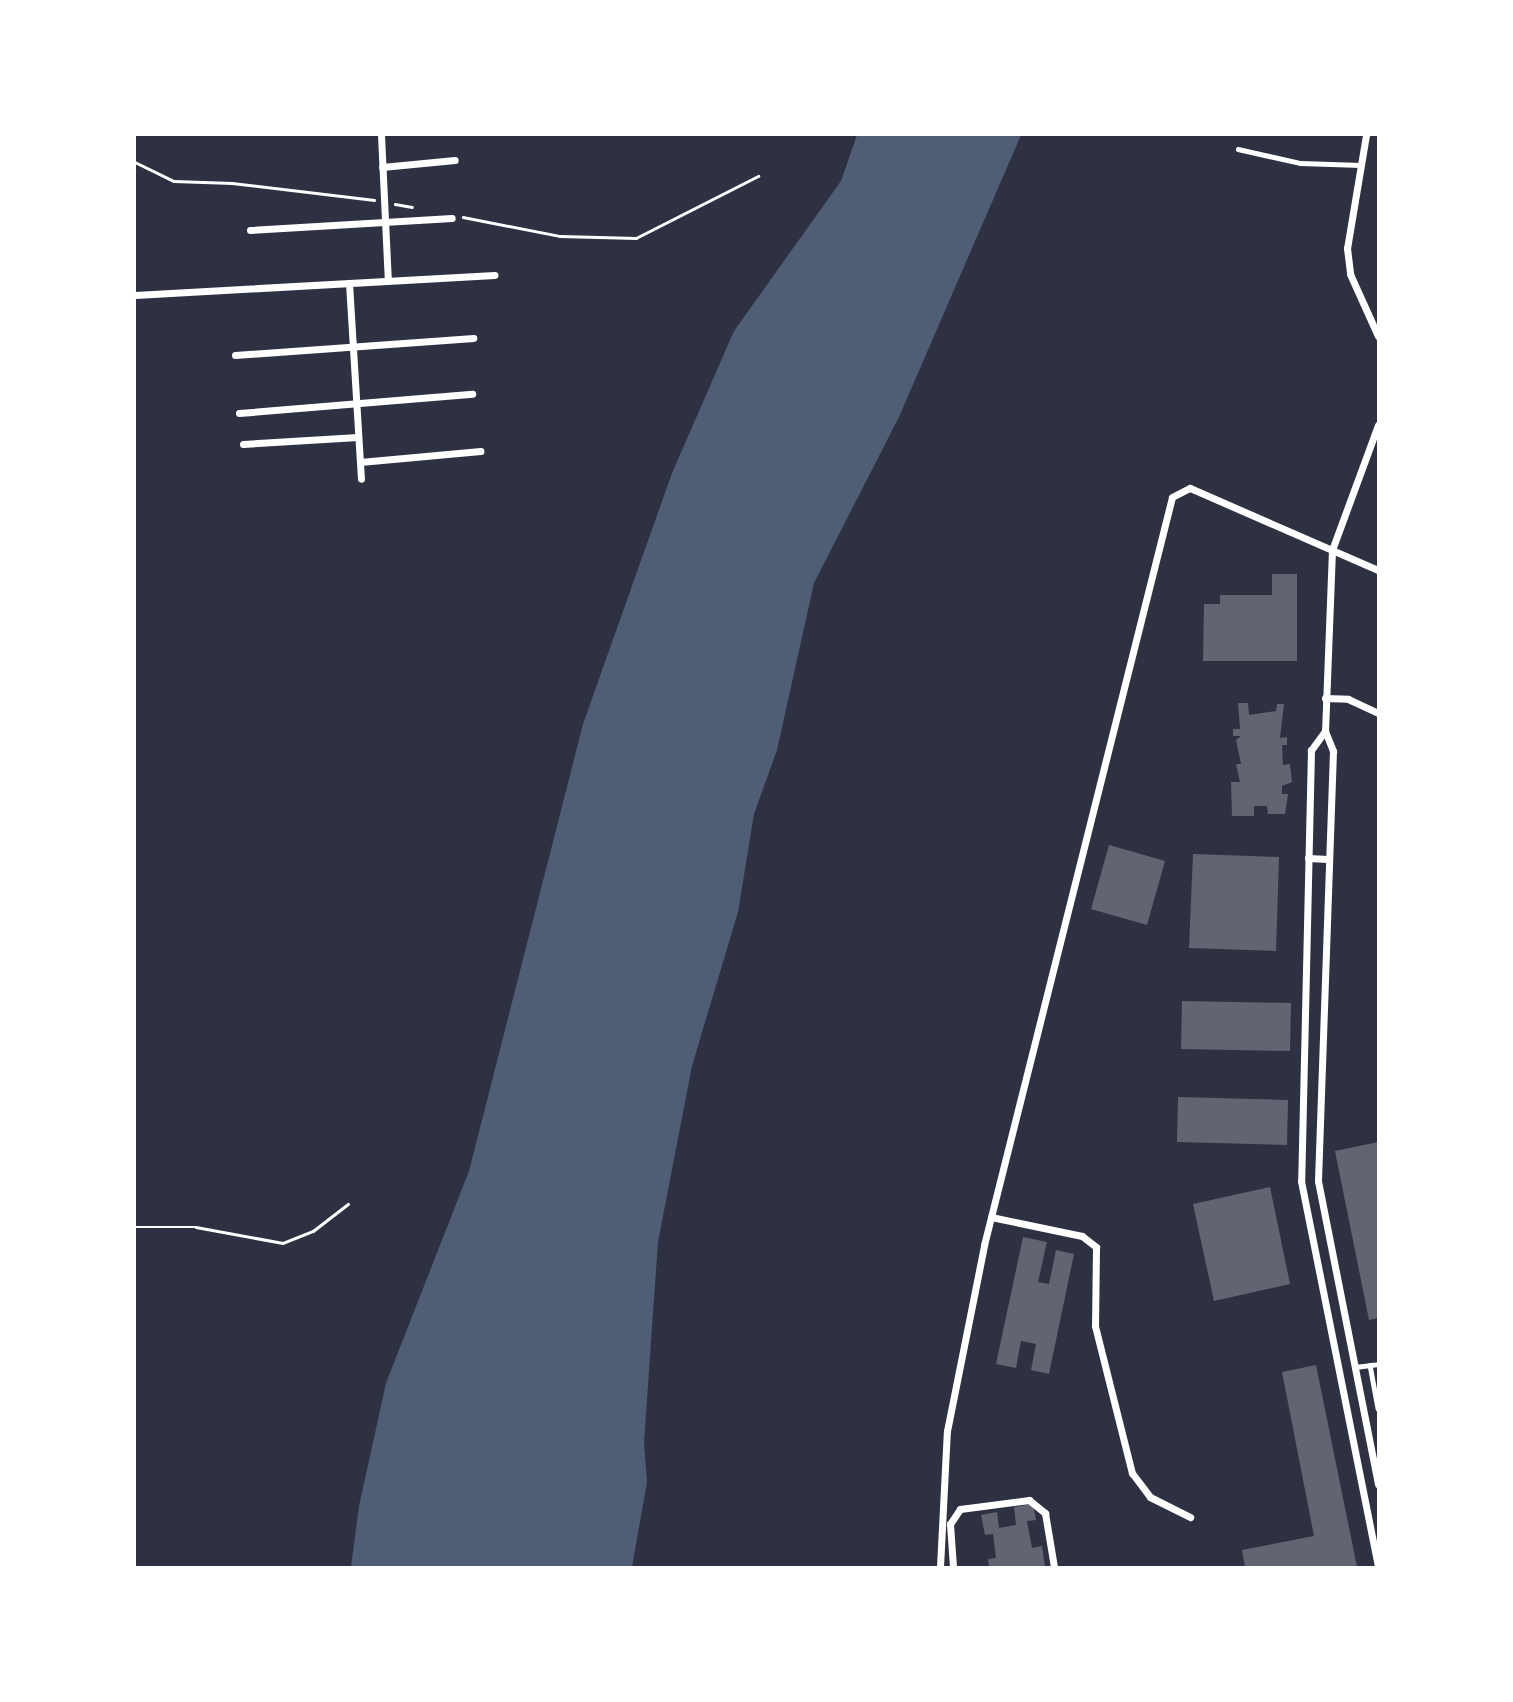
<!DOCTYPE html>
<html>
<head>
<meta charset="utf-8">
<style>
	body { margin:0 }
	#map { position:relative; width:1513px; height:1702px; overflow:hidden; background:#2d3142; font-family:Karla,sans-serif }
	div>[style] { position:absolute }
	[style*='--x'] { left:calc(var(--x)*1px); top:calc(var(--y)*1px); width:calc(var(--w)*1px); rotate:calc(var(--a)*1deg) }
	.water>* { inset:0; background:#4f5d75 }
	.building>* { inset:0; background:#626471 }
	.path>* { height:2.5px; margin:-1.25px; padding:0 1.25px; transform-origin:1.25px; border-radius:1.25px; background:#fff }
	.service>* { height:4.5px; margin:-2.25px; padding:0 2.25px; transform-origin:2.25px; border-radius:2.25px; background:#fff }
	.minor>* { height:7px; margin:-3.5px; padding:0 3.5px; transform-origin:3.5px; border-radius:3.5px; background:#fff }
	span { translate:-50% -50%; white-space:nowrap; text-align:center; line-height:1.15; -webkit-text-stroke:7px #fff; paint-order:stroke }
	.frame { position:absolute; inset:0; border:136px solid #fff; pointer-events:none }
</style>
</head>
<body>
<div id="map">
	<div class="water">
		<i style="clip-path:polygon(857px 135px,1021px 135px,899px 417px,814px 583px,777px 750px,754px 814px,738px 912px,692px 1066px,658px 1242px,644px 1442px,647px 1482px,632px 1567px,351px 1567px,359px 1506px,386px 1383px,469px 1171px,583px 724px,672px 473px,734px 331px,841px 181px)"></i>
	</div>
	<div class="building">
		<i style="clip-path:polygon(1272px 574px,1297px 574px,1297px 661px,1203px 661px,1204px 604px,1220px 604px,1220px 595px,1272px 595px)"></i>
		<i style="clip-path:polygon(1238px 703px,1248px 703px,1249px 715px,1276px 711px,1277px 704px,1284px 704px,1280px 738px,1287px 737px,1287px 745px,1282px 745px,1283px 765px,1290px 764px,1292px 782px,1282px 786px,1282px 794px,1288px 794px,1285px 814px,1268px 814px,1267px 806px,1254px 806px,1254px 816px,1232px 816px,1231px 782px,1240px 782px,1236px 764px,1241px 764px,1236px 740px,1241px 736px,1233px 736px,1233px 729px,1240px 729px)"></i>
		<i style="clip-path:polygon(1109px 845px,1165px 861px,1147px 925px,1091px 909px)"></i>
		<i style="clip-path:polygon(1193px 854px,1279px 857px,1276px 951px,1189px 948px)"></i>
		<i style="clip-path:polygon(1182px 1001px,1291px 1003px,1290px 1051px,1181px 1049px)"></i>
		<i style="clip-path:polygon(1178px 1097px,1288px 1100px,1287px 1145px,1177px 1142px)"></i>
		<i style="clip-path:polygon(1378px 1142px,1378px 1318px,1369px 1320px,1335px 1151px)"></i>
		<i style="clip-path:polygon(1270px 1187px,1290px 1284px,1214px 1301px,1193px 1204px)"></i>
		<i style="clip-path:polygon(1023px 1237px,1047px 1242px,1038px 1282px,1049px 1284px,1056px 1250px,1074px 1254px,1049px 1374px,1031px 1370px,1036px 1344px,1021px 1341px,1016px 1368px,996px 1364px)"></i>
		<i style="clip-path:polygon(1316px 1365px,1357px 1567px,1245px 1567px,1242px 1550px,1314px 1536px,1282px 1372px)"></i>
		<i style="clip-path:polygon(1033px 1504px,1036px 1520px,1027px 1521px,1032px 1548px,1042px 1546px,1045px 1567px,989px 1567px,988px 1559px,996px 1558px,993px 1534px,985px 1535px,981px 1515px,997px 1512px,999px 1528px,1016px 1525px,1014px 1507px)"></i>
	</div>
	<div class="path">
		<i style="--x:135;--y:162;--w:43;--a:26"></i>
		<i style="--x:174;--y:181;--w:58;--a:2"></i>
		<i style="--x:232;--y:183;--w:143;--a:6.8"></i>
		<i style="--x:395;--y:204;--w:17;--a:10"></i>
		<i style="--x:463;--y:217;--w:99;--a:11.1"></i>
		<i style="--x:560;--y:236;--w:76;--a:1.5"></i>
		<i style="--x:636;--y:238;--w:137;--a:-26.9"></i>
		<i style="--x:135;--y:1227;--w:61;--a:0"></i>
		<i style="--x:196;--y:1227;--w:88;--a:10.4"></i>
		<i style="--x:283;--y:1243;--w:32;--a:-22"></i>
		<i style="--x:313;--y:1231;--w:44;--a:-37.6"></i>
	</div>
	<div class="service">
		<i style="--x:1238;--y:149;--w:64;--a:12.7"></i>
		<i style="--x:1300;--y:163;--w:61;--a:1.9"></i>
		<i style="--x:1370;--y:1365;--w:44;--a:79.5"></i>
		<i style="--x:1355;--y:1367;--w:23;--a:-7"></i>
	</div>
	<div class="minor">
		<i style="--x:381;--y:135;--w:146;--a:87.3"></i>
		<i style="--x:1366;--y:135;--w:115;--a:99.5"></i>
		<i style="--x:1347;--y:248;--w:26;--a:83"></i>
		<i style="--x:1350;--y:274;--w:68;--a:65.7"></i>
		<i style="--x:382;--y:167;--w:73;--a:-5.5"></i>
		<i style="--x:250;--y:230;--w:202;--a:-3.4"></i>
		<i style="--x:349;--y:283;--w:196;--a:86.5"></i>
		<i style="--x:135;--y:295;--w:360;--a:-3.2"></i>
		<i style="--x:235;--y:355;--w:239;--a:-4.1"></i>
		<i style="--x:239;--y:413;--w:234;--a:-4.7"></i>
		<i style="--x:1378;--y:425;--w:133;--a:110.2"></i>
		<i style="--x:1332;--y:550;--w:181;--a:92.2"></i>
		<i style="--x:1325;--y:731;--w:22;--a:68"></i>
		<i style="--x:1333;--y:751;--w:430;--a:92"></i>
		<i style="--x:1318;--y:1181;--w:309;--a:78.8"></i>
		<i style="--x:243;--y:444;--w:115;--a:-3.5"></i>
		<i style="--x:360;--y:462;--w:121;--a:-5.2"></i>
		<i style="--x:1325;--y:698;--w:23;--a:2"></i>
		<i style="--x:1348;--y:699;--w:33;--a:25"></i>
		<i style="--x:1325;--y:731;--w:24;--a:126"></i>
		<i style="--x:1311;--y:750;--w:431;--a:91.3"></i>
		<i style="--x:1301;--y:1181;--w:392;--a:78.7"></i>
		<i style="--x:1308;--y:858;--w:20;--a:3"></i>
		<i style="--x:991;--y:1217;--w:93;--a:11.8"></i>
		<i style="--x:1082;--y:1236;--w:18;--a:38"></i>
		<i style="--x:1096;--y:1247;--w:79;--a:90.7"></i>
		<i style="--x:1095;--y:1326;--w:152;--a:75.9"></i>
		<i style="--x:1132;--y:1473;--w:30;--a:53"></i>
		<i style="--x:1150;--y:1497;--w:45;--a:26.6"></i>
		<i style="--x:940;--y:1567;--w:136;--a:-87.1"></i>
		<i style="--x:947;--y:1431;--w:190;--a:-78.7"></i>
		<i style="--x:984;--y:1245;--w:771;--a:-75.89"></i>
		<i style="--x:1172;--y:497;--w:20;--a:-27"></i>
		<i style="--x:1190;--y:488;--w:205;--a:23.6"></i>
		<i style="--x:953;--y:1567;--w:43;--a:-94"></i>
		<i style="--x:950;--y:1524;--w:18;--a:-56"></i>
		<i style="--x:960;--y:1509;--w:70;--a:-7.4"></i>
		<i style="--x:1029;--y:1500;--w:21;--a:39"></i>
		<i style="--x:1045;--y:1513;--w:55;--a:80.5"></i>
	</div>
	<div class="frame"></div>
</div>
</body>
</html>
